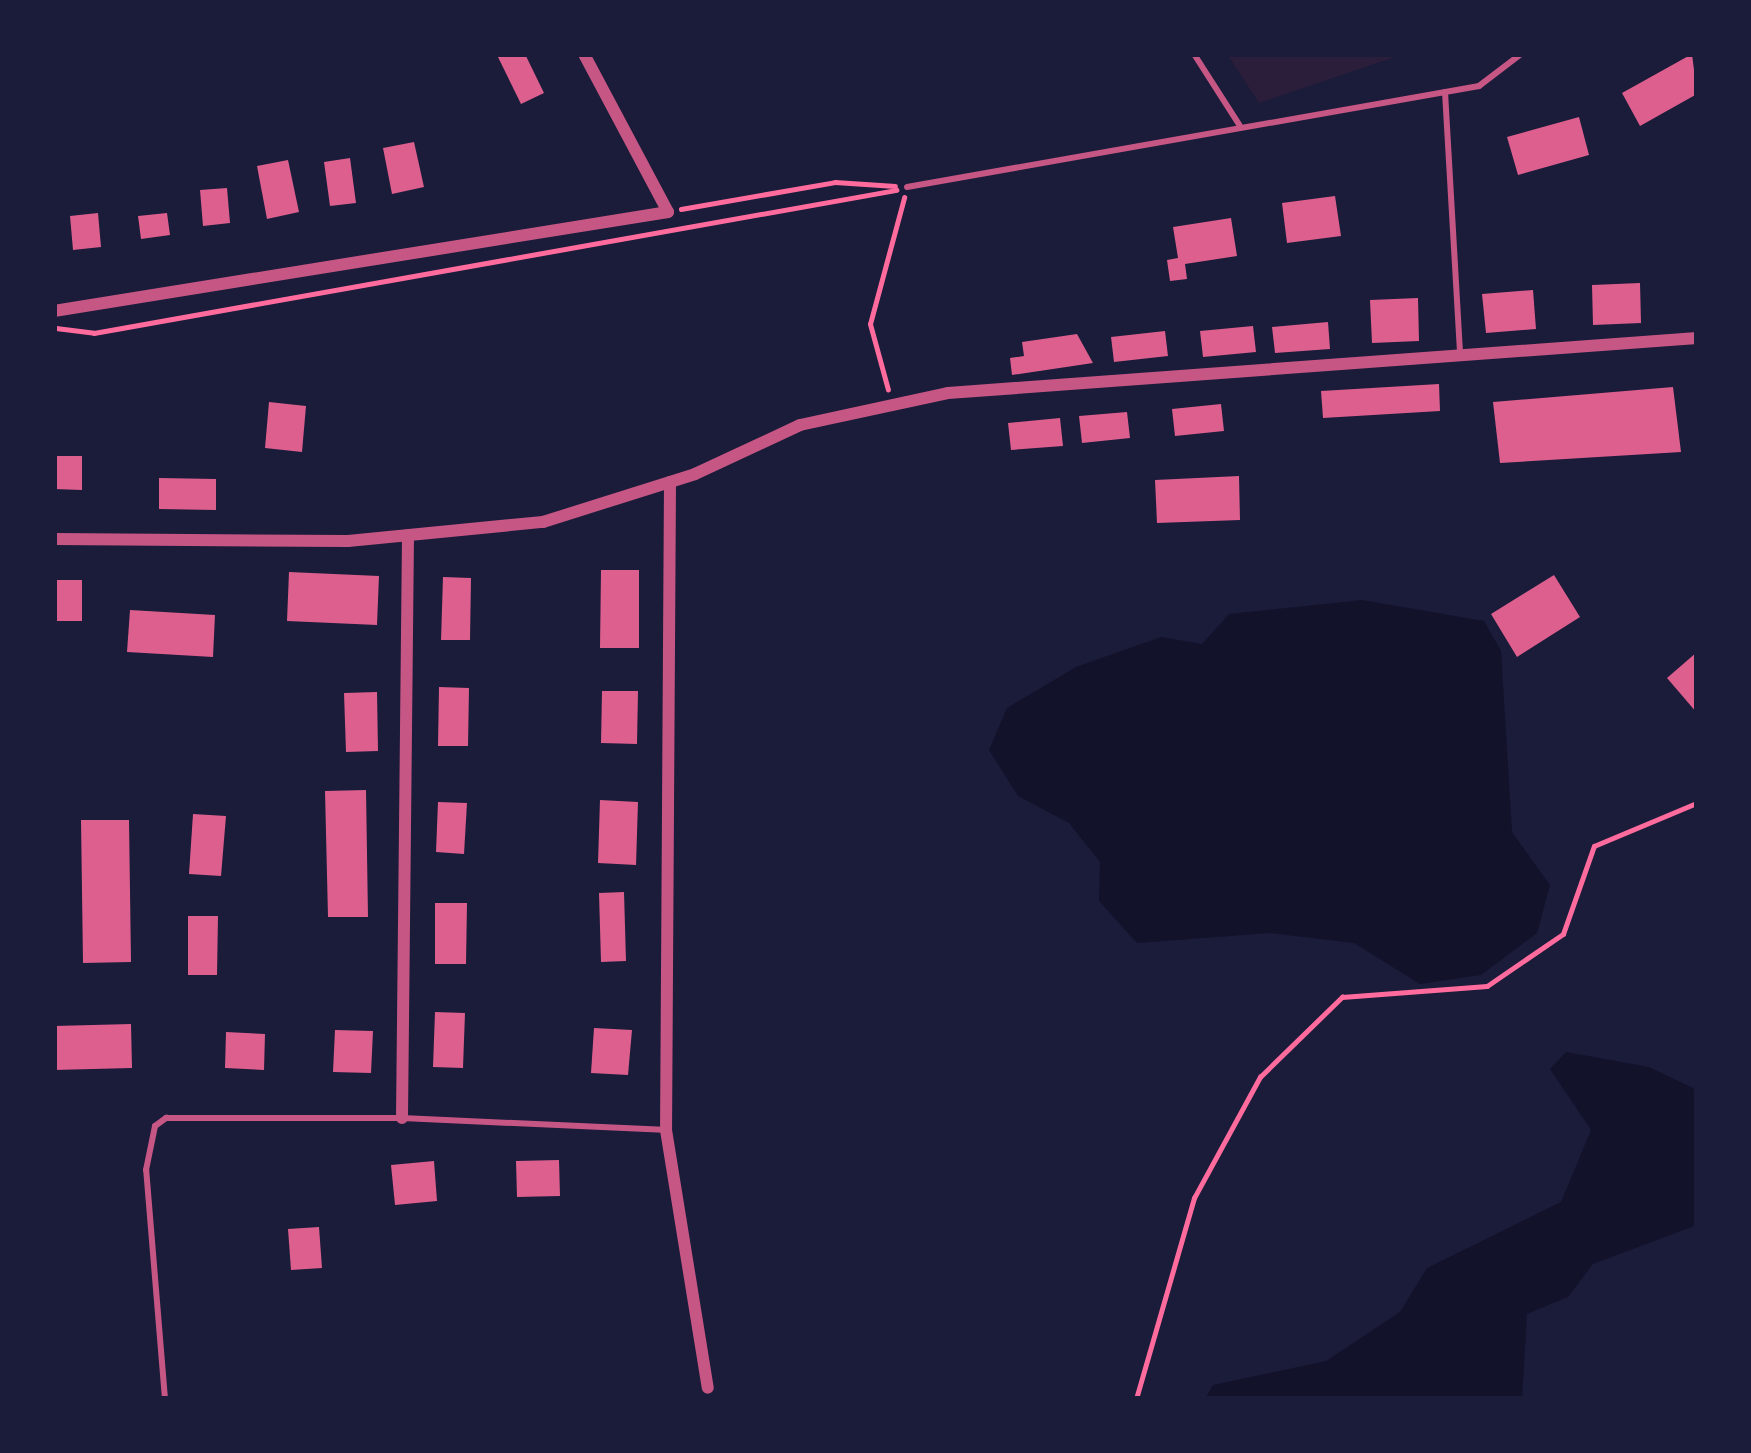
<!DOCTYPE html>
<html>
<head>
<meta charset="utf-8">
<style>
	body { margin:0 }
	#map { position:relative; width:1751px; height:1453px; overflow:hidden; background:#1b1b3a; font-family:Inter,sans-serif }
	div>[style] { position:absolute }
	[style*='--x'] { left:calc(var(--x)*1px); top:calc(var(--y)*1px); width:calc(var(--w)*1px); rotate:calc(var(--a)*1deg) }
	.green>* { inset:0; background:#2a1e3b }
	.water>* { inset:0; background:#12122b }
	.building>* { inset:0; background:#dd5f8e }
	.path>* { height:4.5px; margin:-2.25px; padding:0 2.25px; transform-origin:2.25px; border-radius:2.25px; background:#ff6b9d }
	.service>* { height:6px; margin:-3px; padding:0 3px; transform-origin:3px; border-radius:3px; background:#c65784 }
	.minor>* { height:12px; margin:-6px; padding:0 6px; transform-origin:6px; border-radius:6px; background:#c65784 }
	span { translate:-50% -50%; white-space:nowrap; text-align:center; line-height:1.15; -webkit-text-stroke:9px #1b1b3a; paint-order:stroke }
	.frame { position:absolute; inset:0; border:57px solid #1b1b3a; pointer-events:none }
</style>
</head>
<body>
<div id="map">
	<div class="green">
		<i style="clip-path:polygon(1227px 54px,1404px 54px,1259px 103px)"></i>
	</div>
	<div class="water">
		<i style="clip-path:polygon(1362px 600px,1484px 621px,1501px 651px,1512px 832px,1550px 885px,1537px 933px,1481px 975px,1420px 984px,1354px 943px,1270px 933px,1137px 943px,1099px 901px,1100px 862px,1069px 823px,1018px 796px,989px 750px,1007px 708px,1076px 667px,1161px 637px,1202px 644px,1229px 614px)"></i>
		<i style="clip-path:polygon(1566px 1052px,1649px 1067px,1697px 1090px,1697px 1225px,1593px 1264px,1568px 1297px,1527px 1314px,1522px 1399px,1205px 1399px,1213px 1385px,1326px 1361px,1400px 1312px,1427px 1268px,1561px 1202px,1591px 1130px,1550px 1069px)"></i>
	</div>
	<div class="building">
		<i style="clip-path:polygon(525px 54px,544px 93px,521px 104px,497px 55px)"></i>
		<i style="clip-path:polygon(1692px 54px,1697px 94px,1640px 126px,1622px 93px)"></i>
		<i style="clip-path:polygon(1579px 117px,1589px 155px,1518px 175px,1507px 137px)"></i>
		<i style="clip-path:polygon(414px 142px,424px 187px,392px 194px,383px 148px)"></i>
		<i style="clip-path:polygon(350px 158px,356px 203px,330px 206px,324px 162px)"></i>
		<i style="clip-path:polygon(288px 160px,299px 212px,267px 219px,257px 166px)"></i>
		<i style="clip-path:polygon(227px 188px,230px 223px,203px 226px,200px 190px)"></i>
		<i style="clip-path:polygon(1335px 196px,1341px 236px,1287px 243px,1282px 203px)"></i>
		<i style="clip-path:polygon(98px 213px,101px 247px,73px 250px,70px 216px)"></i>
		<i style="clip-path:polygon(167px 213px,170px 235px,141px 239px,138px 216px)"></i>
		<i style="clip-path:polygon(1231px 218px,1237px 256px,1185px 264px,1187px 279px,1170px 281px,1167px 260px,1178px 258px,1173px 227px)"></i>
		<i style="clip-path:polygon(1640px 283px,1641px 323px,1593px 325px,1592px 285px)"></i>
		<i style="clip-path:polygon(1533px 290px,1536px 329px,1486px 333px,1482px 294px)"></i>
		<i style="clip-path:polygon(1418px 298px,1419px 341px,1372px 343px,1370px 300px)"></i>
		<i style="clip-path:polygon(1328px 322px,1330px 349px,1275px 353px,1272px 327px)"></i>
		<i style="clip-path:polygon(1253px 326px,1256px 352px,1203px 357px,1200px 331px)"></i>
		<i style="clip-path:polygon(1165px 331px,1168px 356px,1114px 362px,1111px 337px)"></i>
		<i style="clip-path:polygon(1077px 334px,1093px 363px,1012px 375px,1010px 358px,1024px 356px,1022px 342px)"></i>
		<i style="clip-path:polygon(1439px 384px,1440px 411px,1323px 418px,1321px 391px)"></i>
		<i style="clip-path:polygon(1673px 387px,1681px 452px,1500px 463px,1493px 402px)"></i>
		<i style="clip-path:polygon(269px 402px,306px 406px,302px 452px,265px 448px)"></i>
		<i style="clip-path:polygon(1221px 404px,1224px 431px,1175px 436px,1172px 409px)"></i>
		<i style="clip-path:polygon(1127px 412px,1130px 438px,1082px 443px,1079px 416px)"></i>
		<i style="clip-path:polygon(1060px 418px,1063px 446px,1011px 450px,1008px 423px)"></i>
		<i style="clip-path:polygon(54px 456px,82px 456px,82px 490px,54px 489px)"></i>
		<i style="clip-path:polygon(1239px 476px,1240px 520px,1157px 523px,1155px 480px)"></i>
		<i style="clip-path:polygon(159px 478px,216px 479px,216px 510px,159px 509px)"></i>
		<i style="clip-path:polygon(601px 570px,639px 570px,639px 648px,600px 648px)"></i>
		<i style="clip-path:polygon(289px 572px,379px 576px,377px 625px,287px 621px)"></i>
		<i style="clip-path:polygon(1554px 575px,1580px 617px,1517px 657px,1491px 614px)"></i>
		<i style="clip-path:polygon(443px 577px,471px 578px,470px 640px,441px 640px)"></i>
		<i style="clip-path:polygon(54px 580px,82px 580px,82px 621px,54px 621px)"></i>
		<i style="clip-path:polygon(130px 610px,215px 615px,213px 657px,127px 652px)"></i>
		<i style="clip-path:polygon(1697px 652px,1697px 713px,1667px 678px)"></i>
		<i style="clip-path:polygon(439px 687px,469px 688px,468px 746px,438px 746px)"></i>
		<i style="clip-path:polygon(602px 691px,638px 691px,637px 744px,601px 743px)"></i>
		<i style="clip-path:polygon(377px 692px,378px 751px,346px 752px,344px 693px)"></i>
		<i style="clip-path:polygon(366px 790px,368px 917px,328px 917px,325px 791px)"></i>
		<i style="clip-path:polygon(600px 800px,638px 802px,636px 865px,598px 863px)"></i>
		<i style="clip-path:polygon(438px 802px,467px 803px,464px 854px,436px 852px)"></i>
		<i style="clip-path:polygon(193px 814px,226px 816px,221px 876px,189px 874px)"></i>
		<i style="clip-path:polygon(81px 820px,129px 820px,131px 962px,83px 963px)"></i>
		<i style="clip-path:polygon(624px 892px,626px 961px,601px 962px,599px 893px)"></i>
		<i style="clip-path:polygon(435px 903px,467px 903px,466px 964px,435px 964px)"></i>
		<i style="clip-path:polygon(188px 916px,218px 916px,217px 975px,188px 975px)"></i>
		<i style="clip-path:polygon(435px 1012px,465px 1013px,463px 1068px,433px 1067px)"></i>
		<i style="clip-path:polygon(131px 1024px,132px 1068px,54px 1070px,54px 1026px)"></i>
		<i style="clip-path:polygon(594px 1028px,632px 1030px,628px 1075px,591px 1073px)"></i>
		<i style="clip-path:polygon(335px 1030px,373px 1031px,371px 1073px,333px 1072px)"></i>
		<i style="clip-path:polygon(226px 1032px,265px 1034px,264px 1070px,225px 1068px)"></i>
		<i style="clip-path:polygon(559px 1160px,560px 1196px,517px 1197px,516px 1161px)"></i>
		<i style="clip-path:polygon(434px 1161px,437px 1201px,395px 1205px,391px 1165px)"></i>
		<i style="clip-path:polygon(319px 1227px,322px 1268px,291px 1270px,288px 1229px)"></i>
	</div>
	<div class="path">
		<i style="--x:681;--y:209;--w:156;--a:-9.9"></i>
		<i style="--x:835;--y:182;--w:60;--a:3.8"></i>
		<i style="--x:56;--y:328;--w:38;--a:7"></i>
		<i style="--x:94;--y:333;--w:815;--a:-10.11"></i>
		<i style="--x:888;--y:390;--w:68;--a:-105.3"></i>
		<i style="--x:870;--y:324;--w:131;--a:-74.9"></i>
		<i style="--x:1136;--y:1399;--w:209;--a:-73.9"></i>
		<i style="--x:1194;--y:1198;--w:138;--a:-61.4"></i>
		<i style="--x:1260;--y:1077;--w:115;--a:-44.3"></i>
		<i style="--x:1342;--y:997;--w:145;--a:-4.3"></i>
		<i style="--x:1487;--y:986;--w:92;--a:-34.4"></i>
		<i style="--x:1563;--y:934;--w:93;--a:-70.6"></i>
		<i style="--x:1594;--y:846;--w:112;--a:-22.7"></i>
	</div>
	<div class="service">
		<i style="--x:1194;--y:54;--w:85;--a:57.4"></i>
		<i style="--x:1445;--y:92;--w:261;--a:86.7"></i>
		<i style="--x:907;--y:187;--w:581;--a:-10.01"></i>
		<i style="--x:1479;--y:86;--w:53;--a:-37.3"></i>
		<i style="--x:165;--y:1399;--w:230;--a:-94.7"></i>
		<i style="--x:146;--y:1170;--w:45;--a:-78.4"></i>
		<i style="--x:155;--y:1126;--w:14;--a:-36"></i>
		<i style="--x:166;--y:1118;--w:236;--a:0"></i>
		<i style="--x:402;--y:1118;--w:261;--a:2.6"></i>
	</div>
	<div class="minor">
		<i style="--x:54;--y:311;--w:622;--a:-9.16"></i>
		<i style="--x:668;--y:212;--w:179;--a:-118"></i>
		<i style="--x:670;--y:482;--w:648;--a:90.35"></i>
		<i style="--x:666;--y:1130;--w:261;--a:80.8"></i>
		<i style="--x:54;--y:539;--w:294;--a:0.4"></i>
		<i style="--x:348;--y:541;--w:196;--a:-5.6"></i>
		<i style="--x:543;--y:522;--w:159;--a:-17.5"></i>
		<i style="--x:695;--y:474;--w:116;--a:-25"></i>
		<i style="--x:800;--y:425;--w:151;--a:-12.2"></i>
		<i style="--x:948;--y:393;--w:751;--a:-4.2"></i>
		<i style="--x:402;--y:1118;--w:583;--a:-89.41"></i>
	</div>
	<div class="frame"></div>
</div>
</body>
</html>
